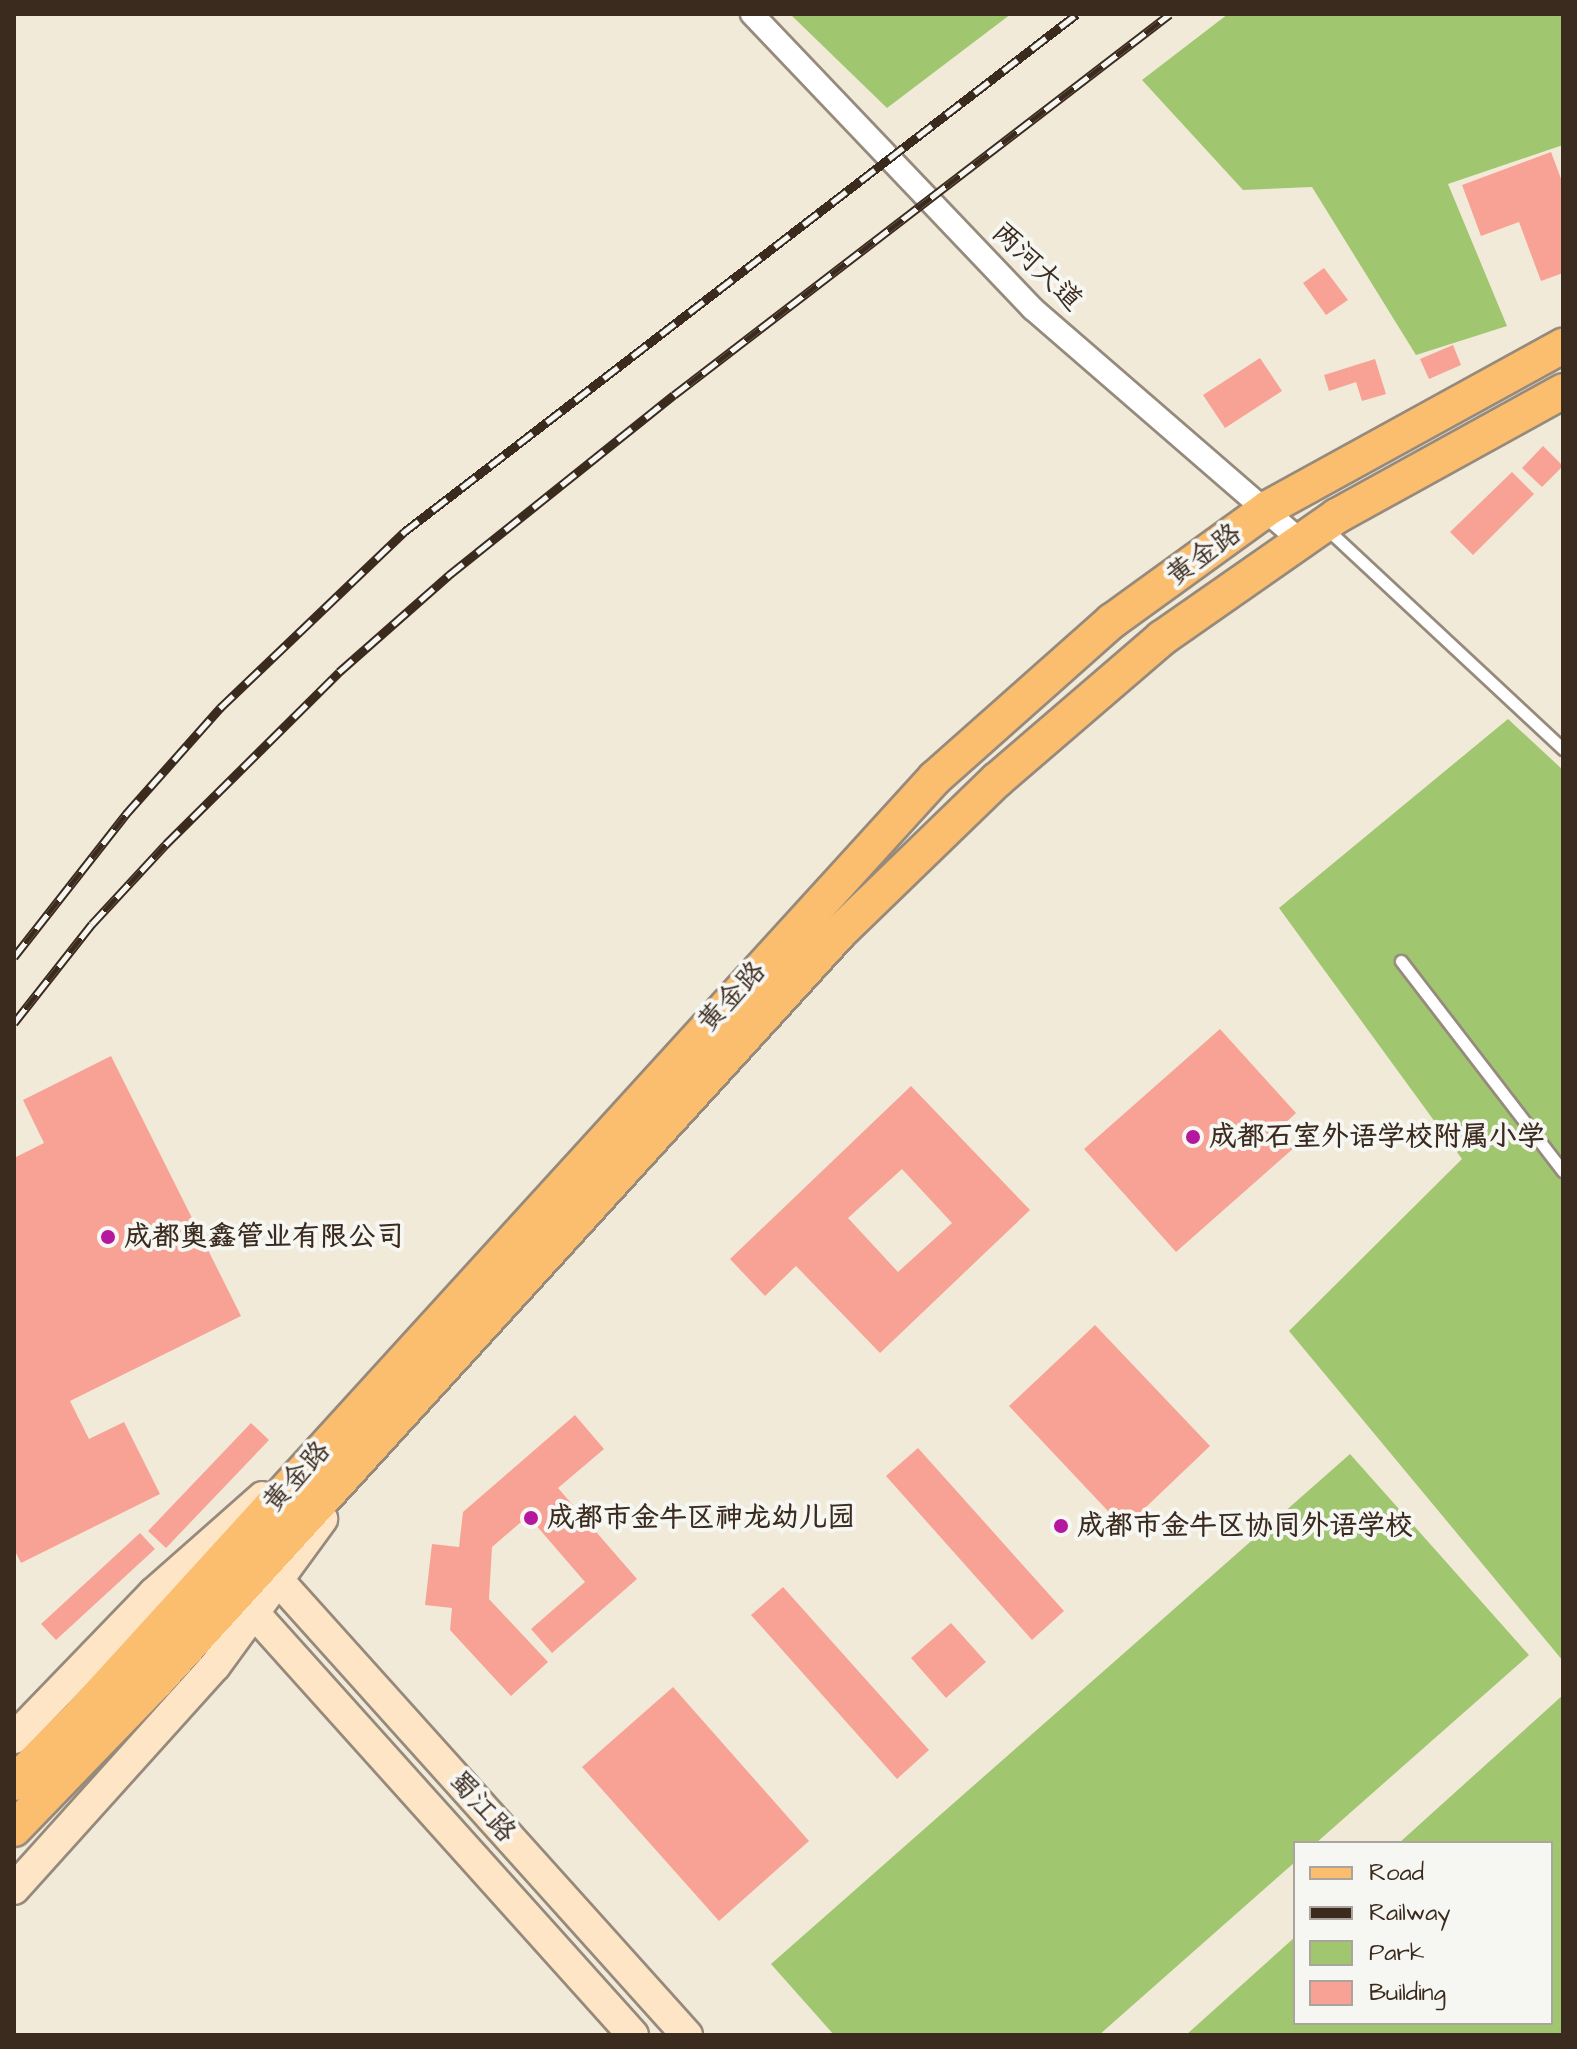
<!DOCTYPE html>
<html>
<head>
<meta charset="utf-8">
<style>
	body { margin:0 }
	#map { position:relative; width:1577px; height:2049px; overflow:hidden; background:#f2ead9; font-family:"Architects Daughter","LXGW WenKai TC",sans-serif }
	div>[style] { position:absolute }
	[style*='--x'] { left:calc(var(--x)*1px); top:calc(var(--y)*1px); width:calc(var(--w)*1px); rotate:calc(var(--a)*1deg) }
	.green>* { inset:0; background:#a1c670 }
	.building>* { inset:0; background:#f7a295 }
	.roads { filter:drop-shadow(2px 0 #968a7c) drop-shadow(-2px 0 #968a7c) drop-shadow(0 2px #968a7c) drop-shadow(0 -2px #968a7c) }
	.lane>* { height:11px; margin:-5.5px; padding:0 5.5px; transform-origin:5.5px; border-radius:5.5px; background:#fff }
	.street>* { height:22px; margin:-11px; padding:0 11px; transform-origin:11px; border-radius:11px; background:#fff }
	.secondary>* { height:30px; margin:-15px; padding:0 15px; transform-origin:15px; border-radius:15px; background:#fde5c5 }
	.primary>* { height:34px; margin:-17px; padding:0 17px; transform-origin:17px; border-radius:17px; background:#fbbd6e }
	.rail>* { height:9px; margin-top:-4.5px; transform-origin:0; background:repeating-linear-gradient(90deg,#f6f6f2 0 18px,#3b2a1e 0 36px); box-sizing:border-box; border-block:2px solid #3b2a1e }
	.dots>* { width:22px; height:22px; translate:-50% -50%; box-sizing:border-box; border:4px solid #f6f6f2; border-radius:50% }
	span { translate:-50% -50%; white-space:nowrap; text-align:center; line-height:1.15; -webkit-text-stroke:8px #f6f6f2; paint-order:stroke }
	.street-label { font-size:28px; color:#3b2a1e }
	.poi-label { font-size:28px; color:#3b2a1e; font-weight:700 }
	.left { translate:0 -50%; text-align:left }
	.frame { position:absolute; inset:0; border:16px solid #3b2a1e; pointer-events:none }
	.legend { position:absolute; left:1293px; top:1841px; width:260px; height:184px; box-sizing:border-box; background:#f6f6f2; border:2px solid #aba49d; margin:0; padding:10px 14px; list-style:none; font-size:24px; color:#3b2a1e }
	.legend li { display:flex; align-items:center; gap:16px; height:40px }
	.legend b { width:40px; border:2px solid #aba49d }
</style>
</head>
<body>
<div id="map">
	<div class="green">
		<i style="clip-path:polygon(790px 14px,1011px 14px,887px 108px)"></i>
		<i style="clip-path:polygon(1228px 14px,1563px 14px,1563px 145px,1448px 184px,1507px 326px,1416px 355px,1312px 187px,1243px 190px,1142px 80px)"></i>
		<i style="clip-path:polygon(1508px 719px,1563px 770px,1563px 1661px,1289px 1331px,1462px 1159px,1279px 908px)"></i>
		<i style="clip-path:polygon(1350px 1454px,1529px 1655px,1316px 1843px,1295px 1843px,1295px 1862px,1099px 2035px,834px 2035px,771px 1964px)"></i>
		<i style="clip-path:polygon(1563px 1695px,1563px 2035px,1186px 2035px,1295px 1937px,1295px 2023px,1551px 2023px,1551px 1843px,1399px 1843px)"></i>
	</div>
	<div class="building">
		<i style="clip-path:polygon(1551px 152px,1563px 184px,1563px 273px,1541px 281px,1519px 222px,1481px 236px,1462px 185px)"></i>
		<i style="clip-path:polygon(1324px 268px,1348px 300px,1326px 315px,1303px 283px)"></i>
		<i style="clip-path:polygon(1453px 345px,1461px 365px,1429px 379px,1420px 359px)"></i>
		<i style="clip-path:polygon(1260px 358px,1282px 391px,1225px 428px,1203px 395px)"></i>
		<i style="clip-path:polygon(1375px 359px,1386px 394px,1362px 401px,1356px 382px,1329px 391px,1324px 375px)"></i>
		<i style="clip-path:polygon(1543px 446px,1563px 466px,1542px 487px,1522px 468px)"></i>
		<i style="clip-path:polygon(1512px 472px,1534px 494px,1473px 555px,1450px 532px)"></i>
		<i style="clip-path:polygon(1220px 1029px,1296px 1113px,1280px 1128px,1296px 1146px,1176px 1252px,1084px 1149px)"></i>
		<i style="clip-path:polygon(111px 1056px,241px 1316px,70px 1401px,89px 1439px,124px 1422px,160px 1494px,21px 1563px,14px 1549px,14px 1158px,44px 1143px,23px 1100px)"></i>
		<i style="clip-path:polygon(evenodd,911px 1086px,1030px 1210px,880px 1353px,796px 1266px,765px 1296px,730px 1259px,911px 1086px,902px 1169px,952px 1223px,898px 1272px,848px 1218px,902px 1169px)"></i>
		<i style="clip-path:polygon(1095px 1325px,1210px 1446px,1124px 1528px,1009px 1406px)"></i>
		<i style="clip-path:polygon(575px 1415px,604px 1449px,558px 1488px,637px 1579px,552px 1653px,531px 1629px,585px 1582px,528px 1516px,492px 1547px,489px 1599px,548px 1662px,511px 1696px,450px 1630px,452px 1608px,425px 1605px,432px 1544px,459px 1547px,463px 1512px)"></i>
		<i style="clip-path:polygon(251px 1423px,269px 1440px,166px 1548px,148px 1531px)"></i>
		<i style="clip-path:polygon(918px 1448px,1064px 1611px,1032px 1640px,886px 1476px)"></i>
		<i style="clip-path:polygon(140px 1533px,155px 1549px,56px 1640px,41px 1624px)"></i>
		<i style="clip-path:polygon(783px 1587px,929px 1750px,897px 1779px,751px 1615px)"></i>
		<i style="clip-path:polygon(951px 1623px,986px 1662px,946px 1698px,911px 1658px)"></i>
		<i style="clip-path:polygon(673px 1687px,809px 1841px,719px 1921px,582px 1767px)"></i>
	</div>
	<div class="roads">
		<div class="lane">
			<i style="--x:1327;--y:529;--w:323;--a:43"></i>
			<i style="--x:1401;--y:961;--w:265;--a:52.4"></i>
		</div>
		<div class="street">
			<i style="--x:752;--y:14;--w:407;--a:46.4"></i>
			<i style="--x:1033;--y:309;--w:354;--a:40.9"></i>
		</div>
		<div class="secondary">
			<i style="--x:278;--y:1580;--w:612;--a:48.05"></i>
			<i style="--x:254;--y:1613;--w:567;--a:48.07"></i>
			<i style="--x:14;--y:1738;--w:202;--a:-46"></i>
			<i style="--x:154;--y:1593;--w:145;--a:-41.4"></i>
			<i style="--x:14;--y:1889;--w:300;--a:-48"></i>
			<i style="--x:215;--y:1666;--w:182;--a:-53.9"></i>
		</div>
		<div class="primary">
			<i style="--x:14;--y:1783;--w:97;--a:-45.4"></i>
			<i style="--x:82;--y:1714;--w:1266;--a:-47.66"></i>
			<i style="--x:935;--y:778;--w:237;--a:-41.6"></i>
			<i style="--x:1112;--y:621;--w:193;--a:-35.9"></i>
			<i style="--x:1268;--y:508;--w:337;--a:-28.8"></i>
			<i style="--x:14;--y:1829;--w:206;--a:-46"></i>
			<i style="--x:157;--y:1681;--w:1012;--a:-47.64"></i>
			<i style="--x:839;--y:933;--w:220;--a:-44.1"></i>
			<i style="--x:997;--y:780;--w:218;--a:-40.7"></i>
			<i style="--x:1162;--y:638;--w:213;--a:-34.9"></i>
			<i style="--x:1337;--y:516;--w:258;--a:-28.9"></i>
		</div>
	</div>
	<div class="rail">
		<i style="--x:14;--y:957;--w:182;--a:-51.9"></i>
		<i style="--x:126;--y:814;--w:142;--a:-48.4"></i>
		<i style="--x:220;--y:708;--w:255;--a:-43.7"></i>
		<i style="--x:404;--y:532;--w:849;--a:-37.59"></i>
		<i style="--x:14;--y:1023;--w:126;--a:-51.8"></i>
		<i style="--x:92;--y:924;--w:109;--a:-47.2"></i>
		<i style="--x:166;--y:844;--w:244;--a:-44.8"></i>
		<i style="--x:339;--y:672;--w:147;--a:-41.4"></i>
		<i style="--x:449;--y:575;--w:288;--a:-38.7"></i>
		<i style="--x:674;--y:395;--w:625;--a:-37.53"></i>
	</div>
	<div class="dots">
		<i style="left:1193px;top:1137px;background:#b5179e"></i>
		<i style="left:108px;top:1237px;background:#b5179e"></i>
		<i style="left:531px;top:1518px;background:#b5179e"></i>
		<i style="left:1061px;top:1526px;background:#b5179e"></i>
	</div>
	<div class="street-label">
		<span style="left:1037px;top:267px;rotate:44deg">两河大道</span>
		<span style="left:1204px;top:555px;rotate:-36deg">黄金路</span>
		<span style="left:732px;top:997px;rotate:-47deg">黄金路</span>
		<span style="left:297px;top:1477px;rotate:-48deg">黄金路</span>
		<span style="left:482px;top:1807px;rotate:48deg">蜀江路</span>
	</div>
	<div class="poi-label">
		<span class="left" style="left:1209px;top:1137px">成都石室外语学校附属小学</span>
		<span class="left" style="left:124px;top:1237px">成都奥鑫管业有限公司</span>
		<span class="left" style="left:547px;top:1518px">成都市金牛区神龙幼儿园</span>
		<span class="left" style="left:1077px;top:1526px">成都市金牛区协同外语学校</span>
	</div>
	<div class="frame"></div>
	<ul class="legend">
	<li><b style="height:10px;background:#fbbd6e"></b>Road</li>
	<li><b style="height:10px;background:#3b2a1e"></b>Railway</li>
	<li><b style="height:22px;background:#a1c670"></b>Park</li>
	<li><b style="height:22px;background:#f7a295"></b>Building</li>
	</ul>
</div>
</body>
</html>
